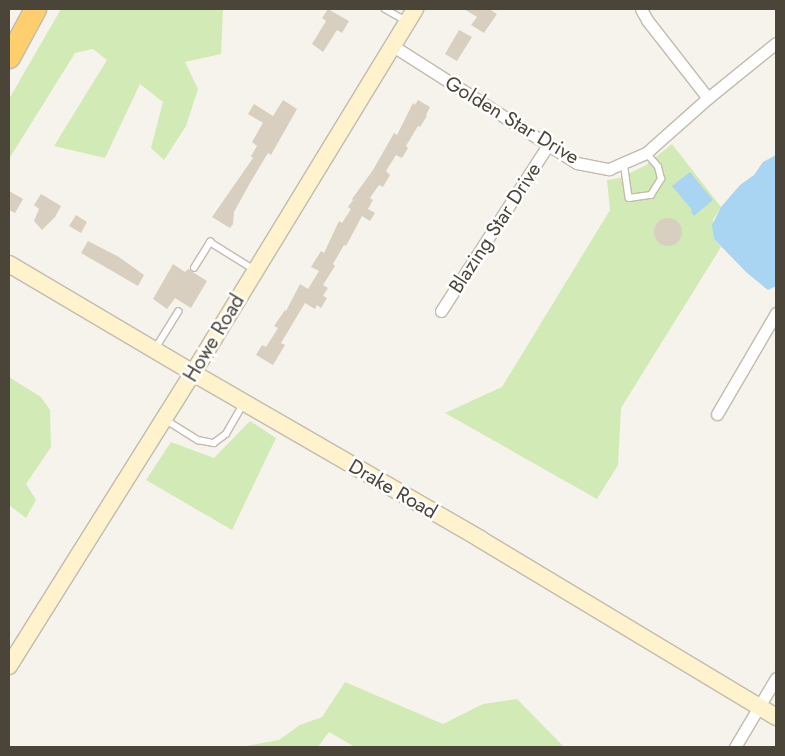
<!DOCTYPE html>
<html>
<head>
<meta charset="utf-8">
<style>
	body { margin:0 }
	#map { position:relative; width:785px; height:756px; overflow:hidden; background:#f6f3ec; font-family:Jost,sans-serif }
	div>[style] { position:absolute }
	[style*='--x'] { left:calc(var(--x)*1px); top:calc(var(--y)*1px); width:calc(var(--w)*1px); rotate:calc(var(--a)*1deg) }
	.green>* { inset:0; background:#d2eab5 }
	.water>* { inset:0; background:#a9d4f2 }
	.building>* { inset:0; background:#d8cfc1 }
	.round { border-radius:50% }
	.roads { filter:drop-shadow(1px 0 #c2bbae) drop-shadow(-1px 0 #c2bbae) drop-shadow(0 1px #c2bbae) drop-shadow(0 -1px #c2bbae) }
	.lane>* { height:5.5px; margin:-2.75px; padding:0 2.75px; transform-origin:2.75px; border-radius:2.75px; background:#fff }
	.street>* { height:11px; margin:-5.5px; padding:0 5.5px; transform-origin:5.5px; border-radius:5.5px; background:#fff }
	.secondary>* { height:16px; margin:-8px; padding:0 8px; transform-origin:8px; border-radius:8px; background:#fff3cd }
	.highway>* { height:21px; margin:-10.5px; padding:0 10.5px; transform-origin:10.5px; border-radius:10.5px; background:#ffcf6e }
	span { translate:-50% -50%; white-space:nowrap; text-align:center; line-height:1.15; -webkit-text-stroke:5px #fff; paint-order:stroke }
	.street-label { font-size:20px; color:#4b4439 }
	.frame { position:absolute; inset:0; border:10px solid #4b4439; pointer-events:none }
</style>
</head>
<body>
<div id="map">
	<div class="green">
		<i style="clip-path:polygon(61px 9px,223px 9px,221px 54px,185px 62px,198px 89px,186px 126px,164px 160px,151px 148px,163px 102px,140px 84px,105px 158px,54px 146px,107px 60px,93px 49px,75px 53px,9px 159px,9px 99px)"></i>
		<i style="clip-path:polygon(672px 144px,721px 207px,713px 220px,714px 239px,721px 247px,621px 408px,618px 465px,597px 499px,445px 413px,502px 387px,610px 210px,607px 180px,620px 178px,646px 165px)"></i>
		<i style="clip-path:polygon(9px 377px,41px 397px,50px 410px,51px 447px,26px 484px,36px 500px,26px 518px,9px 505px)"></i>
		<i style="clip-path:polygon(250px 421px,276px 438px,232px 530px,146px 480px,171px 442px,214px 458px)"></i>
		<i style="clip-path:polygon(345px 682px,443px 724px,483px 704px,517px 699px,564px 747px,355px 747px,329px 732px,318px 747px,240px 747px,279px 740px,300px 725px,322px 717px)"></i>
	</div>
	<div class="water">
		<i style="clip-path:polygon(776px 155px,776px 286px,768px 290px,747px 273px,714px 239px,712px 225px,721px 207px,740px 185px,754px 175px,763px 162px)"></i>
		<i style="clip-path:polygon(690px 172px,713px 200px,694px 216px,691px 212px,692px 210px,672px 186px)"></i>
	</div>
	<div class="building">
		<i style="clip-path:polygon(328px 9px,349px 21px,342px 33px,337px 30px,323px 52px,312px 44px,326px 21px,322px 18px)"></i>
		<i style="clip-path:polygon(464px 9px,489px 9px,497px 14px,484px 33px,471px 25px,477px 17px)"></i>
		<i style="clip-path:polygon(459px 30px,472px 37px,457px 61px,445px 54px)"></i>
		<i style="clip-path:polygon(283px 100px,297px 109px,271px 155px,268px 153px,250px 183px,234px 212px,233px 224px,230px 228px,212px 217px,253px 158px,251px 156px,257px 146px,252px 142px,263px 123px,248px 114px,254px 104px,273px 116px)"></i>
		<i style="clip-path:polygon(418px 100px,430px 107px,426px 115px,427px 116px,420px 127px,418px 126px,406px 146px,408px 148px,402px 158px,396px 155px,386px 171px,390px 175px,383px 187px,379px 185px,370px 198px,373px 200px,368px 209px,375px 213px,370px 221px,362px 216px,346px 246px,344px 245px,333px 264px,335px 266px,323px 285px,328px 288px,323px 296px,327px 298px,321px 308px,317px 305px,315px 309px,305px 303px,281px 343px,285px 345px,273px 365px,256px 355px,262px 345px,266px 347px,278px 328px,274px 326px,285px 310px,286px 311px,300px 284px,308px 289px,319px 271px,311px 267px,321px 251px,324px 253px,339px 221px,342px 223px,351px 209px,348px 207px,353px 200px,352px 199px,373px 170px,394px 133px,397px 135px,413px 103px,415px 105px)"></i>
		<i style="clip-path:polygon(9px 191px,23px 199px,15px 213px,9px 210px)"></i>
		<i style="clip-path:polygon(41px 194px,61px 206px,55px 217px,42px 230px,34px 221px,39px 209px,34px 205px)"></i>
		<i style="clip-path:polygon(76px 215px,87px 222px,81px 233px,69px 226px)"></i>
		<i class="round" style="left:654px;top:218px;width:28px;height:28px"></i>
		<i style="clip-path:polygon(88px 241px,119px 257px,144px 275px,138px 286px,81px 253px)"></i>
		<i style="clip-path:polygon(173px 264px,185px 272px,188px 269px,207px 281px,191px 308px,175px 298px,167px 309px,153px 299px)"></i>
	</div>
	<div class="roads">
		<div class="lane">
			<i style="--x:385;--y:9;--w:23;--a:29"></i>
			<i style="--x:624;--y:162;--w:36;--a:82"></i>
			<i style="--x:629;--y:198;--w:22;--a:-8"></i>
			<i style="--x:651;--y:195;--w:19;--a:-58"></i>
			<i style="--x:661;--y:179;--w:12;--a:-104"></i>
			<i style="--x:658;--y:167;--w:18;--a:-131"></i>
			<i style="--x:194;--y:268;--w:31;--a:-58"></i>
			<i style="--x:210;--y:242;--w:53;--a:31.9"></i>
			<i style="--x:155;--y:349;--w:44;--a:-58.1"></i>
			<i style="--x:166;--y:420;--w:38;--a:32"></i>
			<i style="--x:198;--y:440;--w:16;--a:11"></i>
			<i style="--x:214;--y:443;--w:15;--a:-37"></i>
			<i style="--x:226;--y:434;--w:34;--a:-60"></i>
		</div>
		<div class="street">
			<i style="--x:641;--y:9;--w:13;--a:61"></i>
			<i style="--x:647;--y:20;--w:99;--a:52"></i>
			<i style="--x:393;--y:46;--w:218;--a:32.5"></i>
			<i style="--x:577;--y:163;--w:33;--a:11"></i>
			<i style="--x:609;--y:169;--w:40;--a:-23.4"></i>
			<i style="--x:646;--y:153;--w:83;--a:-41.6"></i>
			<i style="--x:708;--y:98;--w:87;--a:-39"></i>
			<i style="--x:441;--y:311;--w:197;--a:-57.2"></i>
			<i style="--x:717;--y:414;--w:117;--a:-59.7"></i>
			<i style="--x:735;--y:747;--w:80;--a:-59.3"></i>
		</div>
		<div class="secondary">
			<i style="--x:9;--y:264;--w:214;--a:30.6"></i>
			<i style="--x:193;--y:373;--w:332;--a:30"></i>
			<i style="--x:480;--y:539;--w:345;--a:31"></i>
			<i style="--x:9;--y:666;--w:346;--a:-57.9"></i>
			<i style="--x:193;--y:373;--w:426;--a:-58.6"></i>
		</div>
		<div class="highway">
			<i style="--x:9;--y:57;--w:55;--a:-61.6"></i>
		</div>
	</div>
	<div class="street-label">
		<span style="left:512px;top:120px;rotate:31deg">Golden Star Drive</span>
		<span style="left:495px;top:228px;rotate:-57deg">Blazing Star Drive</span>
		<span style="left:214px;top:338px;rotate:-59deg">Howe Road</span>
		<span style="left:393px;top:489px;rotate:30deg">Drake Road</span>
	</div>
	<div class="frame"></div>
</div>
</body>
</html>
